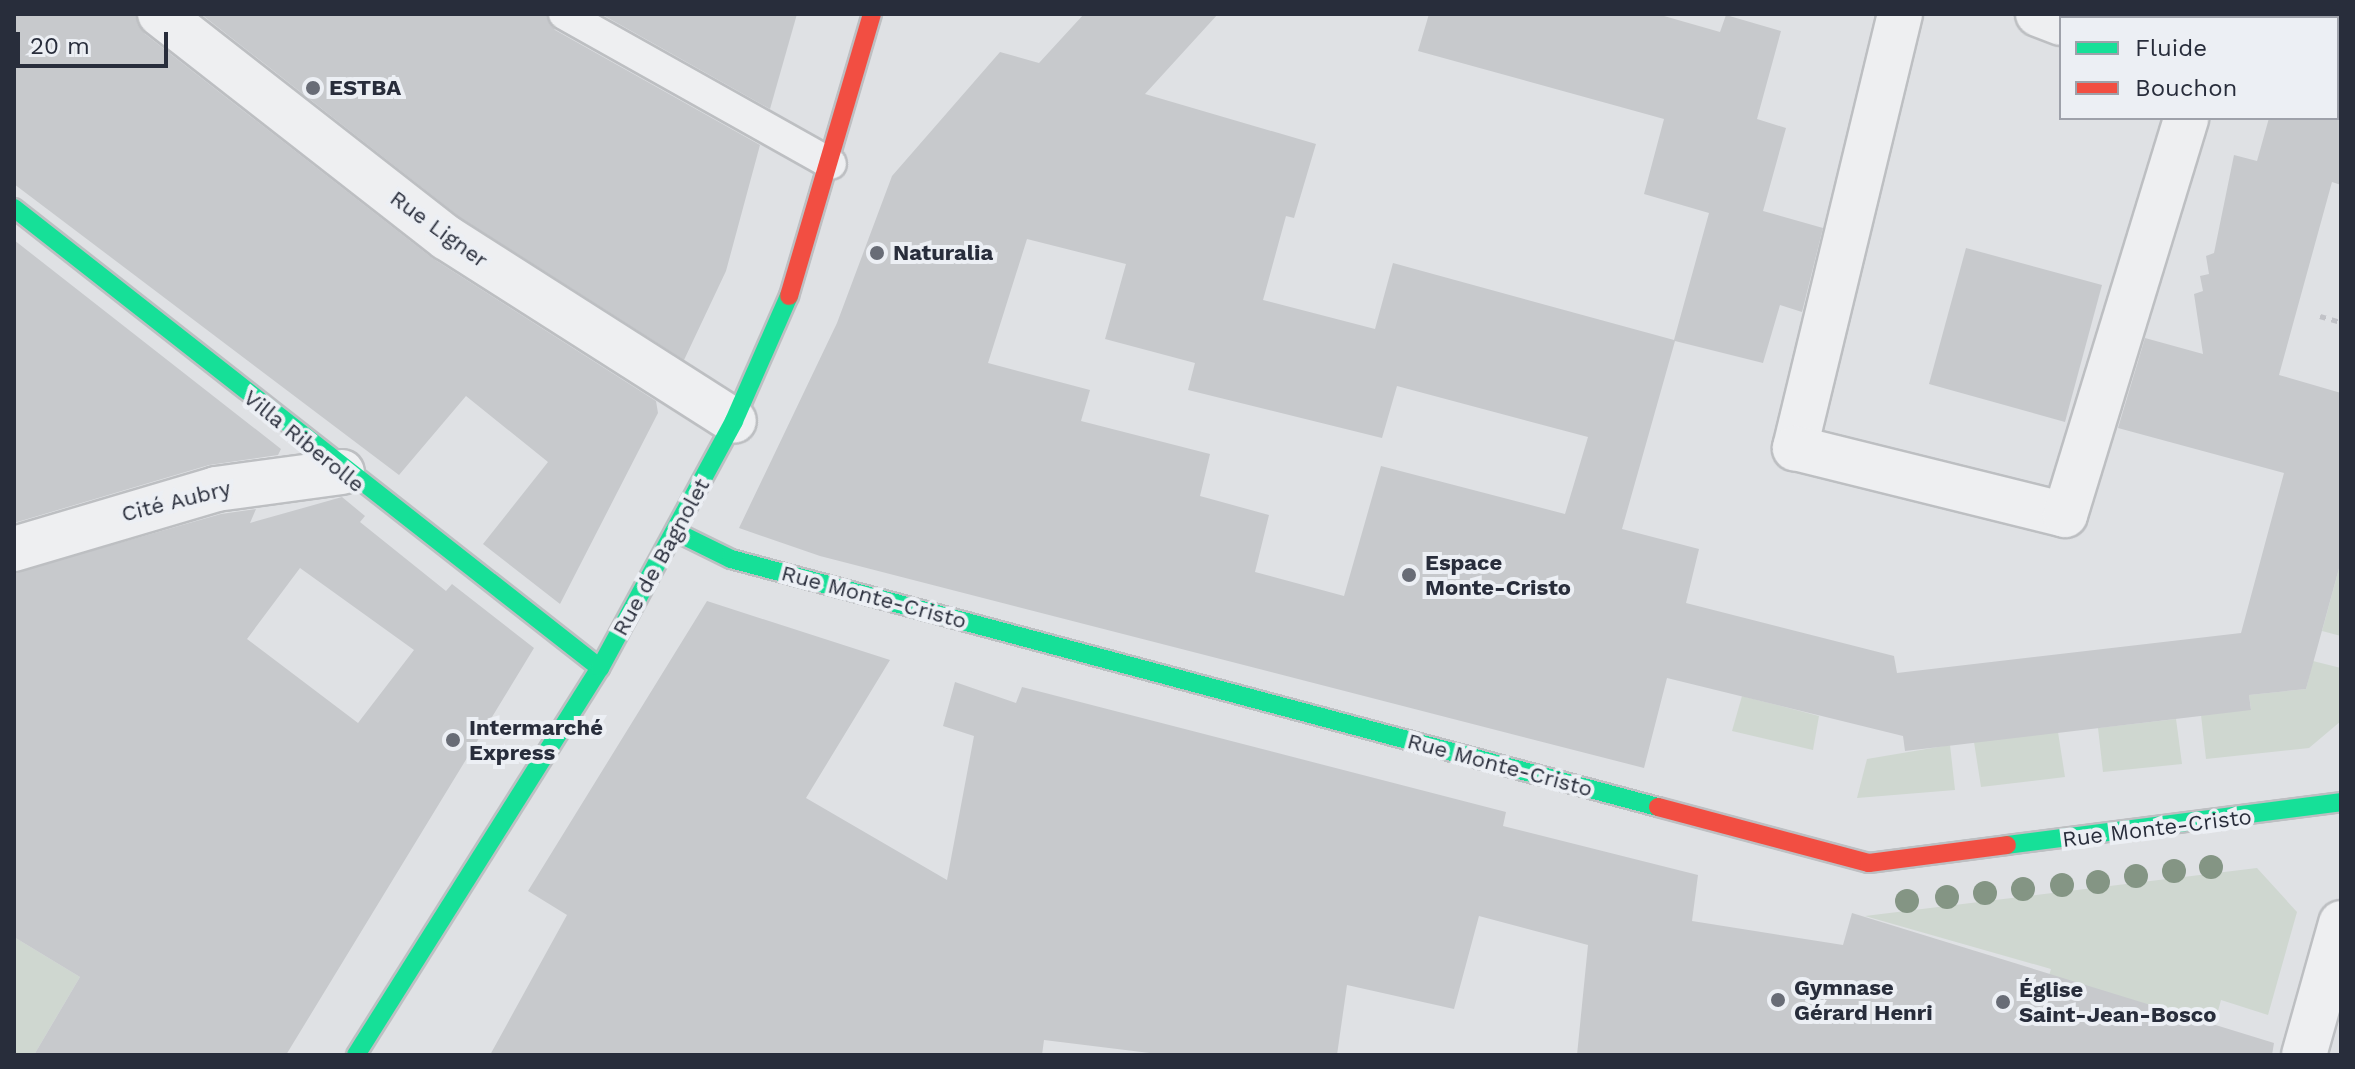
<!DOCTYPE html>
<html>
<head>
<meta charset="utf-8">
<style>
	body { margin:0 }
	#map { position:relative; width:2355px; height:1069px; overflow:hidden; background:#dfe1e4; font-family:"Work Sans",sans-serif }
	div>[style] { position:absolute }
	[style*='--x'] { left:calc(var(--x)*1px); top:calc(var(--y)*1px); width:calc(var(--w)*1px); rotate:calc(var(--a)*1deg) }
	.green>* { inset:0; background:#cfd7d0 }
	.building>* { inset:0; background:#c7c9cc }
	.path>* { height:5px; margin-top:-2.5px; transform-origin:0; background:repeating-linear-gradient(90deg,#c1c2c7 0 6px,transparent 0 12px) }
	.roads { filter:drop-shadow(2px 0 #bdbfc2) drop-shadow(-2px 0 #bdbfc2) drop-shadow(0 2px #bdbfc2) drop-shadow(0 -2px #bdbfc2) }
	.lane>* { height:30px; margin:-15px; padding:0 15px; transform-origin:15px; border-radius:15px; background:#eeeff1 }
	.street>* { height:44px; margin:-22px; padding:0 22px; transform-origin:22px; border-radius:22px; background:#eeeff1 }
	.fast>* { height:18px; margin:-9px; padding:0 9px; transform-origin:9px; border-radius:9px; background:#16e098 }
	.jam>* { height:18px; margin:-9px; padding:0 9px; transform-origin:9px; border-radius:9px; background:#f24e42 }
	.trees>* { width:24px; height:24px; margin:-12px; border-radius:50%; background:#849584 }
	.dots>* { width:22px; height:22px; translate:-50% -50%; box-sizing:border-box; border:4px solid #eceff4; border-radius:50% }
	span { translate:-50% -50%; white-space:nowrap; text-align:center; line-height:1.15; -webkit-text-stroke:8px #eceff4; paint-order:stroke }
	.poi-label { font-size:22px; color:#282d3b; font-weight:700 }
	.left { translate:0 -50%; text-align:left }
	.street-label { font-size:22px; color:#282d3b }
	.frame { position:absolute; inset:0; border:16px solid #282d3b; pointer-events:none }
	.legend { position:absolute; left:2059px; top:16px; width:280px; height:104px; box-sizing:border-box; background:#eceff4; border:2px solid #9ea1aa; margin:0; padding:10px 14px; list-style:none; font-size:24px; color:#282d3b }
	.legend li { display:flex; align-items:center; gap:16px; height:40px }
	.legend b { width:40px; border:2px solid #9ea1aa }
	.scale { position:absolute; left:16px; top:32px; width:152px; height:36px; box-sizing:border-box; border:4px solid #282d3b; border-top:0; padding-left:10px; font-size:24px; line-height:28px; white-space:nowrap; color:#282d3b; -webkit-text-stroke:6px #eceff4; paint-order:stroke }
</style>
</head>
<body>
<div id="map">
	<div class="green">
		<i style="clip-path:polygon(2341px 561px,2341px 636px,2322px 631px)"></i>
		<i style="clip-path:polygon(2313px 661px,2341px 668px,2341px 721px,2309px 748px,2206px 759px,2201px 715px,2251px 709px,2249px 695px,2306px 689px)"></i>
		<i style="clip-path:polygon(1742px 696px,1819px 716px,1813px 750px,1732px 731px)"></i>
		<i style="clip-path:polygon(2176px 719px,2182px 764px,2103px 772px,2098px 728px)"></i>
		<i style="clip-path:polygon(2058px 732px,2065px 777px,1981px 787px,1974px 742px)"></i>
		<i style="clip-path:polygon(1950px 745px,1955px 790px,1857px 798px,1867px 759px)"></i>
		<i style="clip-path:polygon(2257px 868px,2297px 912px,2268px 1015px,2221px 1000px,2214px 1026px,2048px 979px,2051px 969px,1865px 916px)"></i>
		<i style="clip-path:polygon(14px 937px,80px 977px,34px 1055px,14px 1055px)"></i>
	</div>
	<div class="building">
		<i style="clip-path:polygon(14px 14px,136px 14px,145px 34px,432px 258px,656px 401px,658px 413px,560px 604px,483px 544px,548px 462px,466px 396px,399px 475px,14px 184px)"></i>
		<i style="clip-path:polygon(201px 14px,546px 14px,555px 30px,760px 145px,726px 271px,684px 360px,461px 218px)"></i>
		<i style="clip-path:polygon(601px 14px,797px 14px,770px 109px)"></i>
		<i style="clip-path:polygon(evenodd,1084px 14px,1218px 14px,1145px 94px,1316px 144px,1294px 218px,1286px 216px,1263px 300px,1375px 329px,1393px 263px,1674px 340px,1709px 213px,1644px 194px,1664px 119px,1418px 51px,1429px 14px,1657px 14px,1720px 32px,1726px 15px,1781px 31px,1757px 119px,1786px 128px,1763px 211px,1823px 228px,1802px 312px,1780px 305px,1763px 363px,1675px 341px,1622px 529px,1699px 549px,1686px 603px,1894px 656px,1897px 673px,2241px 633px,2284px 473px,2118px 428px,2145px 338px,2203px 354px,2194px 294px,2203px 291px,2200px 276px,2209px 274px,2206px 256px,2214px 253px,2234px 155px,2257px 161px,2269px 118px,2341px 118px,2341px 185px,2332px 182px,2279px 375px,2341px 393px,2341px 561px,2306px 689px,2249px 695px,2251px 710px,1905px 751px,1903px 736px,1667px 678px,1644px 768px,820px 556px,739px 528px,837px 323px,892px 176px,1000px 52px,1039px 63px,1084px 14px,1027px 239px,1126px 264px,1105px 339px,1195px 363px,1188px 390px,1382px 438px,1397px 386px,1588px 437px,1565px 514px,1381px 466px,1344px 596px,1255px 572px,1269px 515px,1200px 496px,1210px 454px,1081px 421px,1090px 390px,988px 363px,1027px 239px)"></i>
		<i style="clip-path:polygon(14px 240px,281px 449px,278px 455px,209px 465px,14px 523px)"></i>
		<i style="clip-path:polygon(1966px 248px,2102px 285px,2065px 422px,1929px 384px)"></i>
		<i style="clip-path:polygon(evenodd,342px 497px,365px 516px,360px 522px,446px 591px,452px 584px,534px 648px,286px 1055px,34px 1055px,80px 977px,14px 937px,14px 573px,221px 514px,256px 509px,250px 523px,342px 497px,300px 568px,414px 650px,358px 723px,247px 639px,300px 568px)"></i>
		<i style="clip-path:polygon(707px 601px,890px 660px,806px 798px,947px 880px,974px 736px,943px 726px,955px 682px,1016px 703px,1022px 687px,1506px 812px,1503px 826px,1698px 875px,1692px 921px,1843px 945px,1852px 913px,2274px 1043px,2272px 1055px,1577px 1055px,1588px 945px,1479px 916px,1454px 1009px,1347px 985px,1337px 1055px,1166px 1055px,1044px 1040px,1042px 1055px,490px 1055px,567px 915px,528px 891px)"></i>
	</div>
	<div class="path">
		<i style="--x:2320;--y:316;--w:22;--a:16"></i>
	</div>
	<div class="roads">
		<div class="lane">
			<i style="--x:564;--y:14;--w:306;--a:29.3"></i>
		</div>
		<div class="street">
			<i style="--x:160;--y:14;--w:364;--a:38"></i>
			<i style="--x:447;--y:238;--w:340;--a:32.5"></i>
			<i style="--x:1900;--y:14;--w:447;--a:103.6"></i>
			<i style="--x:1795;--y:448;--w:278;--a:13.9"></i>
			<i style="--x:2065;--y:515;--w:415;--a:-73"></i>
			<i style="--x:2038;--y:14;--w:25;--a:21"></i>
			<i style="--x:14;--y:549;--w:211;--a:-16.5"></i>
			<i style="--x:216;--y:489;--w:127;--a:-7.7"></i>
			<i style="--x:2304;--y:1055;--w:137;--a:-74.3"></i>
		</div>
		<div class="fast">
			<i style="--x:14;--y:208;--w:745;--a:38.13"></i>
			<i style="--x:676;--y:532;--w:61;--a:26.1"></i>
			<i style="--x:731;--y:559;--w:960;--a:14.98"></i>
			<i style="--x:2007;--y:845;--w:337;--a:-7.3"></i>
			<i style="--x:356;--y:1055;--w:457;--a:-57.8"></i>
			<i style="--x:600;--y:668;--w:281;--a:-61.5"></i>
			<i style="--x:734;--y:421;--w:137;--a:-66.3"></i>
		</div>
		<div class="jam">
			<i style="--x:789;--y:296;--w:294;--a:-73.6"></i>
			<i style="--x:1658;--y:807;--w:218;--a:14.9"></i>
			<i style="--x:1869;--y:863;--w:139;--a:-7.4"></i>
		</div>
	</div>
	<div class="trees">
		<i style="left:2211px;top:867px"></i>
		<i style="left:2174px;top:871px"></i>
		<i style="left:2136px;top:876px"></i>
		<i style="left:2098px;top:882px"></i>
		<i style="left:2062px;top:885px"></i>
		<i style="left:2023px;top:889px"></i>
		<i style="left:1985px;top:893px"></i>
		<i style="left:1947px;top:897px"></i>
		<i style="left:1907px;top:901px"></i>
	</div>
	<div class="dots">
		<i style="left:313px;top:88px;background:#686c76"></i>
		<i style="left:877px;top:253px;background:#686c76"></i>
		<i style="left:1409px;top:575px;background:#686c76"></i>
		<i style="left:453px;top:740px;background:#686c76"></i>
		<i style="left:1778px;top:1000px;background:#686c76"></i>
		<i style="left:2003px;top:1002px;background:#686c76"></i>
	</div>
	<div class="poi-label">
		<span class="left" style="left:329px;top:88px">ESTBA</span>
		<span class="left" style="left:893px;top:253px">Naturalia</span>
		<span class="left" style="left:1425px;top:575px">Espace<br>Monte-Cristo</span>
		<span class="left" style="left:469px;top:740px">Intermarché<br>Express</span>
		<span class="left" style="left:1794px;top:1000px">Gymnase<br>Gérard Henri</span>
		<span class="left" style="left:2019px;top:1002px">Église<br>Saint-Jean-Bosco</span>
	</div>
	<div class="street-label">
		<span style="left:439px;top:229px;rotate:36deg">Rue Ligner</span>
		<span style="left:304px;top:441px;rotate:39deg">Villa Riberolle</span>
		<span style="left:176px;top:501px;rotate:-14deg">Cité Aubry</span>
		<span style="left:661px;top:557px;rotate:-61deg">Rue de Bagnolet</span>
		<span style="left:874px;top:597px;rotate:15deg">Rue Monte-Cristo</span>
		<span style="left:1500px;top:765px;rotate:15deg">Rue Monte-Cristo</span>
		<span style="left:2157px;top:828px;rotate:-7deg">Rue Monte-Cristo</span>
	</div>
	<div class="frame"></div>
	<ul class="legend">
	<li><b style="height:10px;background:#16e098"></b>Fluide</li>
	<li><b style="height:10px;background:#f24e42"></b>Bouchon</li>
	</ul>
	<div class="scale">20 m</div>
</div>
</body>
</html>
